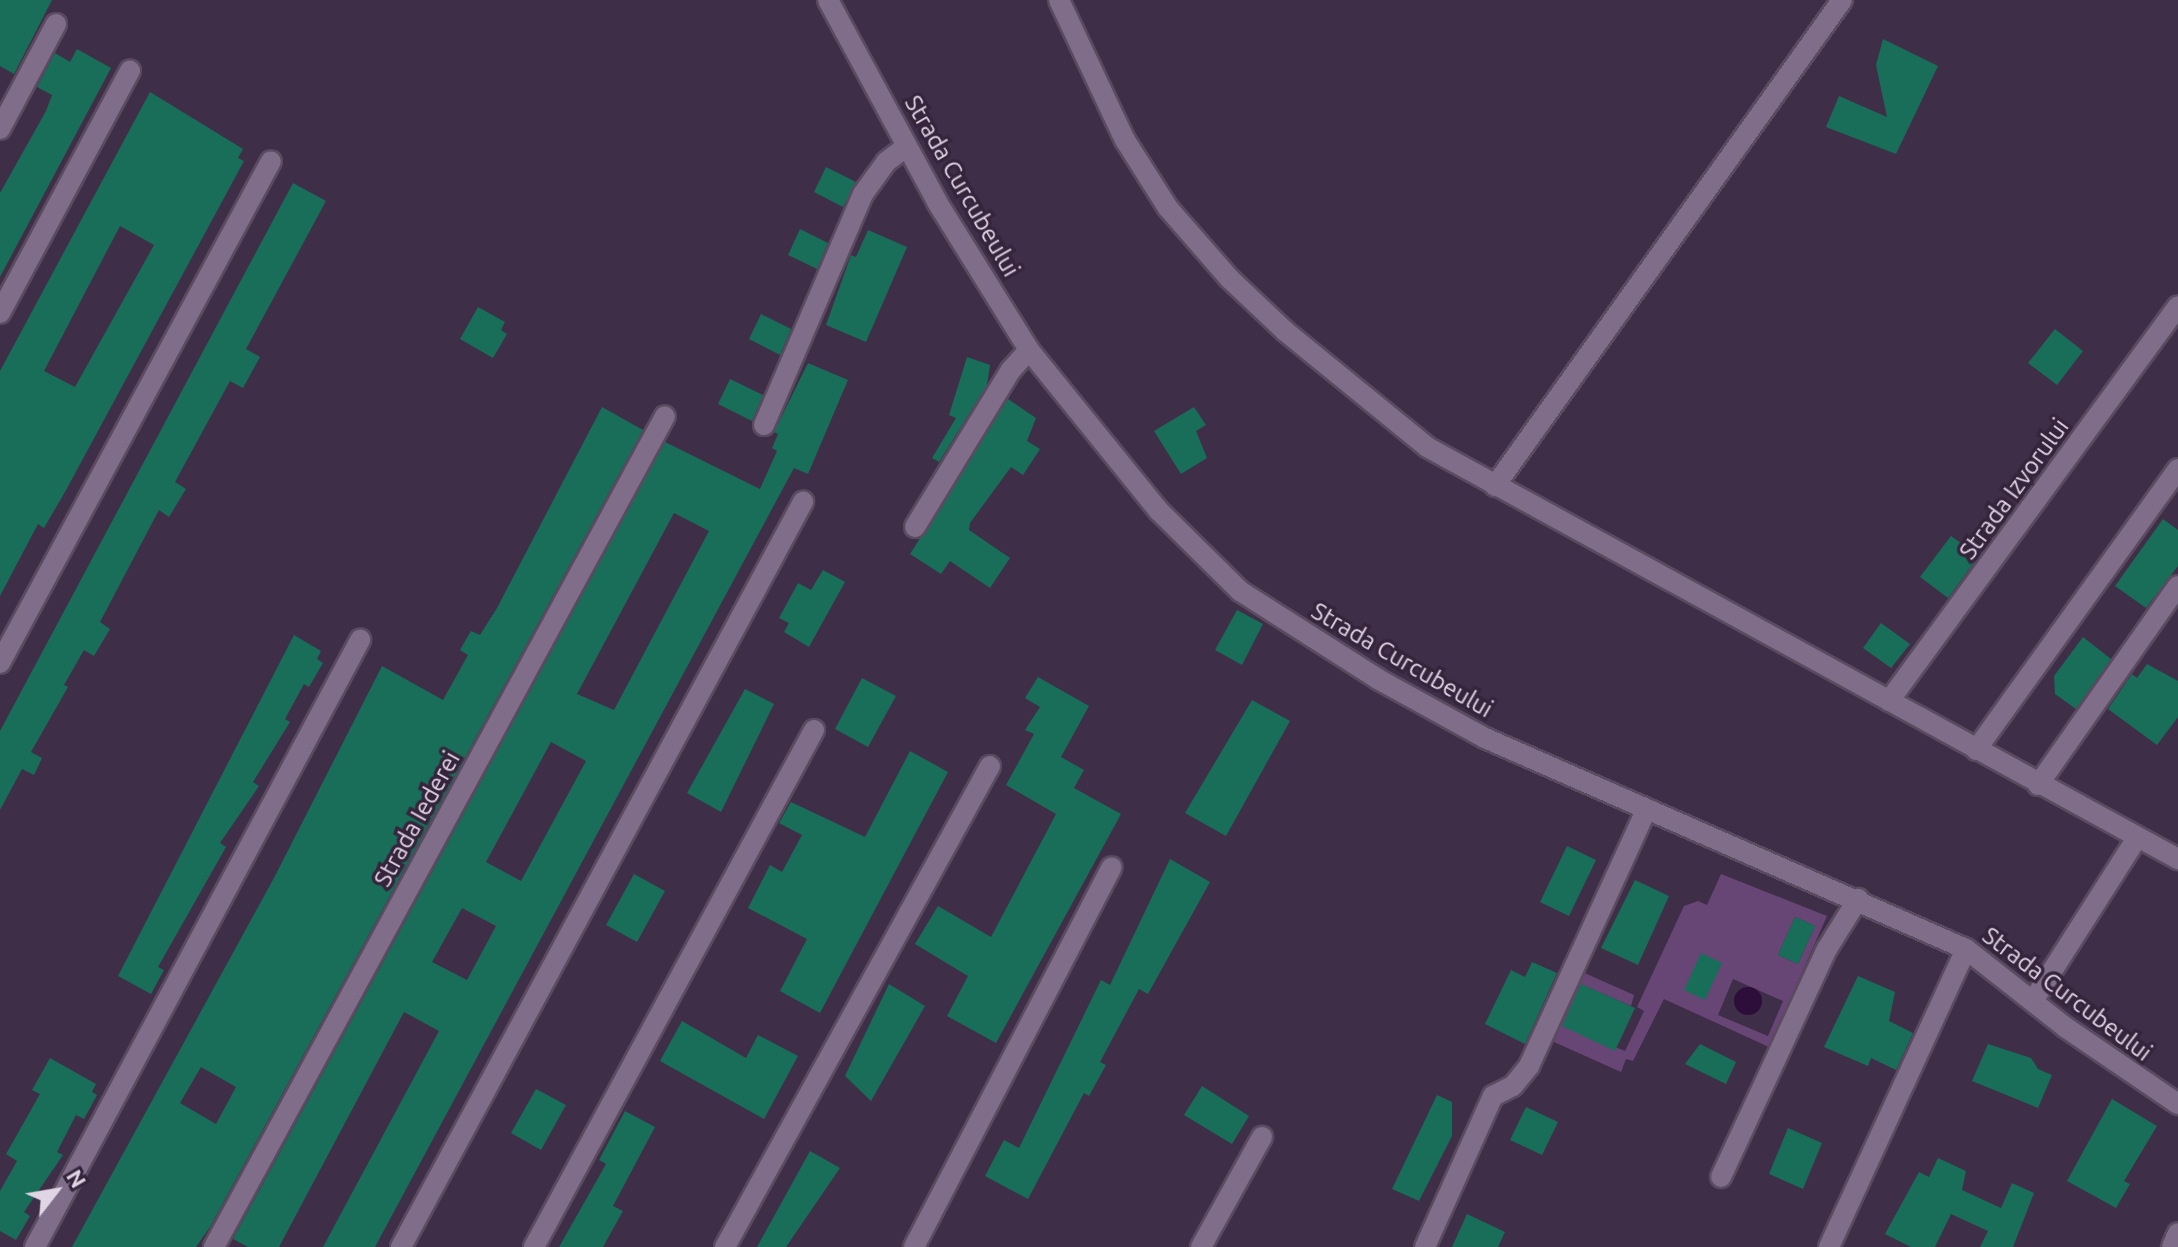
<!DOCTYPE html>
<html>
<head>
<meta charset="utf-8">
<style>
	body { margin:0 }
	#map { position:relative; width:2178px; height:1247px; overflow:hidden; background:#3f2e47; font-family:Ubuntu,sans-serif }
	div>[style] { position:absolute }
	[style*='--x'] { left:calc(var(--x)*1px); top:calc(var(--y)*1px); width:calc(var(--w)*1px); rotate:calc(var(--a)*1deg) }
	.green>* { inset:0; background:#674676 }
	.water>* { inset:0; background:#2d0d39 }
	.round { border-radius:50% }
	.building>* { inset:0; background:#186e58 }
	.roads { filter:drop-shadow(2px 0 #5a4b60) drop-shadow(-2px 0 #5a4b60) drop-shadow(0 2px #5a4b60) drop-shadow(0 -2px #5a4b60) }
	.street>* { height:20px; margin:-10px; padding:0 10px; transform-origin:10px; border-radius:10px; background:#806d89 }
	span { translate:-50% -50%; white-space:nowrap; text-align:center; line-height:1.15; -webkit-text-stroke:7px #35243c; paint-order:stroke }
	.street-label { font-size:24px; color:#e0d5e5 }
	.north { position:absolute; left:16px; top:1151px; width:80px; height:80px; -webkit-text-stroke:6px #35243c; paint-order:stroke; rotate:59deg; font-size:22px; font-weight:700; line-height:32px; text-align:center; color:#e0d5e5 }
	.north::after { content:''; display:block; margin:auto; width:28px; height:36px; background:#e0d5e5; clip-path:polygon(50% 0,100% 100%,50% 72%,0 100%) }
</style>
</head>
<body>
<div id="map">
	<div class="green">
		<i style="clip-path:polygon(evenodd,1721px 874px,1827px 916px,1769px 1047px,1664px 999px,1633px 1061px,1626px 1059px,1621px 1072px,1554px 1042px,1580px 971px,1634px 995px,1631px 1006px,1585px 986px,1567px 1028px,1625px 1051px,1644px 1011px,1637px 1007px,1684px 906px,1698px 901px,1707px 905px,1721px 874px,1795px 917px,1815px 926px,1798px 964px,1778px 955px,1795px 917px,1721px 874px,1733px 979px,1783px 1001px,1768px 1036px,1718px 1015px,1733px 979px)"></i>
	</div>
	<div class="water">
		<i class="round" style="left:1734px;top:987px;width:28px;height:28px"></i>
	</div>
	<div class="building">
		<i style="clip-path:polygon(0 0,52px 0,14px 74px,0 66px)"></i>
		<i style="clip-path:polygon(1883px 39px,1938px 66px,1896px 154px,1826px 127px,1839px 96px,1887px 117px,1876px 65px)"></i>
		<i style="clip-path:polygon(77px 49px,111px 68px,0 277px,0 193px,46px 111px,52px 95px,37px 87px,55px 53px,70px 62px)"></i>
		<i style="clip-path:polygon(evenodd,150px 92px,243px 149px,238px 158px,244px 161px,65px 492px,44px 528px,38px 524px,0 596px,0 371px,150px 92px,120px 226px,154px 245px,75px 387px,44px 371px,120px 226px)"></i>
		<i style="clip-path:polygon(826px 167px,856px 182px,843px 207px,814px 192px)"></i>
		<i style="clip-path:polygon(293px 183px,326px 201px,246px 349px,260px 357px,243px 388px,230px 381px,175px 482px,186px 489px,169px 517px,159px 510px,100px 622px,110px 629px,94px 656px,84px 650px,64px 685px,68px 687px,31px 752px,42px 758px,34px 775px,22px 769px,0 810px,0 731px)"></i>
		<i style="clip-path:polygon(800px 229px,828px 243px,817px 269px,788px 255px)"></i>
		<i style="clip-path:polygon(868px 230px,907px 247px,866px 342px,826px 325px,851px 255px,856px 257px)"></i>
		<i style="clip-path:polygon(478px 307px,505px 322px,501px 330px,507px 334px,493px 358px,460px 339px)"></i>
		<i style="clip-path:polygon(761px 314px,791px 329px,780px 355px,749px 339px)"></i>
		<i style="clip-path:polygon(2055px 329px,2083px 351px,2057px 385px,2028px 363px)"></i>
		<i style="clip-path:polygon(967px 357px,990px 365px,987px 385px,939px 462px,932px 458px,956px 418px,949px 415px)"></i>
		<i style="clip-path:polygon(evenodd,808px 363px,848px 380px,808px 474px,794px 468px,375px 1247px,323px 1247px,439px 1031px,404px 1012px,279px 1247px,248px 1247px,233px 1239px,665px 442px,760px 489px,777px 451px,772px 448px,778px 434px,774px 432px,808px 363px,674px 513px,709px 531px,614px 710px,577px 694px,674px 513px,808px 363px,551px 742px,586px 761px,521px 881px,486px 862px,551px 742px,808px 363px,462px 908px,496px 926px,467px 980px,432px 962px,462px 908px)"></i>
		<i style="clip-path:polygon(730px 379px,763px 395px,752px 421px,718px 404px)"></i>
		<i style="clip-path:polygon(1008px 399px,1036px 418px,1027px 441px,1040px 449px,1023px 475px,1011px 467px,970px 523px,969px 530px,1010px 558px,990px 588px,950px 561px,941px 574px,910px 554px)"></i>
		<i style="clip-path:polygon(evenodd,602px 407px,643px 430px,210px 1227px,196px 1247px,72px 1247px,275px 876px,382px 666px,443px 700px,468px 655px,460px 650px,471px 631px,480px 635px,497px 608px,602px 407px,201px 1067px,236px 1087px,216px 1124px,180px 1103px,201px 1067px)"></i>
		<i style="clip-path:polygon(1194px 407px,1206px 425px,1196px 431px,1207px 458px,1181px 474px,1154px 431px)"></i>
		<i style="clip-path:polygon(2163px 519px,2178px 530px,2178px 566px,2146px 608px,2115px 586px)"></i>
		<i style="clip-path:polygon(1951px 536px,1979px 556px,1948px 598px,1920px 577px)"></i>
		<i style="clip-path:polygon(823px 570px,845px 582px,809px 647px,784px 632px,789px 623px,779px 618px,798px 583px,811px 590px)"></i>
		<i style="clip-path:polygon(1237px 610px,1263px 624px,1242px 665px,1215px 650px)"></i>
		<i style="clip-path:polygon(1881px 623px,1910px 644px,1891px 668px,1863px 648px)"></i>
		<i style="clip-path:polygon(294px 635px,321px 651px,317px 659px,323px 663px,309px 687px,304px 684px,285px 719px,290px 722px,253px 782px,259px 786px,220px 843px,226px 847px,158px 967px,164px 970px,151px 994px,118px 976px)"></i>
		<i style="clip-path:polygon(2083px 637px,2111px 659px,2076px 709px,2055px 694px,2054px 676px)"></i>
		<i style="clip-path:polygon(2147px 664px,2178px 681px,2178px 717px,2157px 745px,2108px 709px,2132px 674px,2137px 678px)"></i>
		<i style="clip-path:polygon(1038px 677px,1089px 706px,1061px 757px,1084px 770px,1074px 788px,1121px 814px,996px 1043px,947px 1016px,968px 976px,915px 944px,938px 906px,991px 937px,1056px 814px,1006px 785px,1034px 734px,1025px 730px,1040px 707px,1025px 698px)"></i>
		<i style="clip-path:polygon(862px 678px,896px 696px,868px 747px,835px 729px)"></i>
		<i style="clip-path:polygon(745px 689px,774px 704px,721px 812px,687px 793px)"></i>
		<i style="clip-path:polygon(1252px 700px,1290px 721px,1226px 836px,1185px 813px)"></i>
		<i style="clip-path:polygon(910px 751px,948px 772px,820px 1013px,780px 991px,807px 939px,748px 908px,770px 865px,782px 872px,802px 835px,779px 823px,791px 802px,865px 837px)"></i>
		<i style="clip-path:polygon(1567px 846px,1596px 860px,1569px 916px,1540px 902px)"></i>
		<i style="clip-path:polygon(1170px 859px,1210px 882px,1148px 994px,1139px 989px,1100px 1062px,1106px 1065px,1089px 1096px,1084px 1093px,1028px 1199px,985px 1176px,1004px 1140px,1019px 1148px,1101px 980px,1110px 985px)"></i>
		<i style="clip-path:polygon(634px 874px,665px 891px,637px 942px,606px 925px)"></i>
		<i style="clip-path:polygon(1635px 880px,1669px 896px,1638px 965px,1601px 948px)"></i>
		<i style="clip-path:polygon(1795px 917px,1815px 926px,1798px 964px,1778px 955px)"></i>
		<i style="clip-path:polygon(1701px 953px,1722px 963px,1705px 1000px,1684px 990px)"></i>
		<i style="clip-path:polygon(1532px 962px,1557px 973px,1525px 1044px,1485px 1024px,1511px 970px,1525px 977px)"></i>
		<i style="clip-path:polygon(1858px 976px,1895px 992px,1889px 1021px,1913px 1033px,1896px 1070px,1871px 1058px,1868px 1066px,1824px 1047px)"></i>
		<i style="clip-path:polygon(889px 984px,925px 1006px,871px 1101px,845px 1076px)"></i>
		<i style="clip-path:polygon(1581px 984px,1635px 1008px,1615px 1051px,1562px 1026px)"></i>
		<i style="clip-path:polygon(682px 1021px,746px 1058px,758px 1035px,798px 1056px,764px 1119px,660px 1061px)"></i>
		<i style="clip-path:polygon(1700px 1044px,1736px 1062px,1726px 1084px,1685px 1064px)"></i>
		<i style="clip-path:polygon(1988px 1044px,2031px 1058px,2038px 1069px,2052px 1075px,2038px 1108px,1972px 1081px)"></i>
		<i style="clip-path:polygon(50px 1058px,96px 1084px,92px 1092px,97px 1095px,84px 1119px,76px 1115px,57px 1152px,63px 1155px,24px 1212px,30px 1216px,16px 1240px,0 1231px,0 1191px,17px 1161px,6px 1154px,40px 1094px,32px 1090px)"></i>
		<i style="clip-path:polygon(1202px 1086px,1249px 1116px,1232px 1144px,1184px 1115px)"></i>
		<i style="clip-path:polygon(536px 1089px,566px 1105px,541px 1150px,511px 1133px)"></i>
		<i style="clip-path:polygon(1437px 1095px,1452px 1102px,1452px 1136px,1419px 1201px,1392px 1189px)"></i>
		<i style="clip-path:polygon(2112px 1099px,2157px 1126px,2124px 1181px,2130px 1184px,2116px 1208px,2067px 1181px)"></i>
		<i style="clip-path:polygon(1526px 1107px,1558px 1122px,1542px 1155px,1510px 1140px)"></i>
		<i style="clip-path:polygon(625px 1111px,655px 1127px,613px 1206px,623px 1211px,603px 1247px,559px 1247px,606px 1164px,599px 1160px)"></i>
		<i style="clip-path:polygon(1788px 1128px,1822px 1143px,1803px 1189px,1769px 1174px)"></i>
		<i style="clip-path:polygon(810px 1151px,840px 1168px,786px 1247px,757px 1247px)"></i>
		<i style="clip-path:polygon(1938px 1158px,1966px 1171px,1962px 1190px,2001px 1208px,2012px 1183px,2034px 1193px,2013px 1247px,1980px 1247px,1988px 1231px,1951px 1214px,1935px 1247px,1911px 1247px,1885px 1234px,1919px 1172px,1929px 1177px)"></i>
		<i style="clip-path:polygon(1467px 1214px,1505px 1232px,1498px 1247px,1452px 1247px)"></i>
	</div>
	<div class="roads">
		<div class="street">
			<i style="--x:828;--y:0;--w:230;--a:61.6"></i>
			<i style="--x:937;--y:202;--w:174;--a:58.1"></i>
			<i style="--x:1029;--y:350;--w:207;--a:51.1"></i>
			<i style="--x:1159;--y:511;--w:114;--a:44.6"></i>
			<i style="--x:1240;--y:591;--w:164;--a:32.5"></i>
			<i style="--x:1378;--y:679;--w:122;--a:28.9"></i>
			<i style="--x:1485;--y:738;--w:525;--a:23.69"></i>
			<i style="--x:1966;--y:949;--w:126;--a:38.2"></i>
			<i style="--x:2065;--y:1027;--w:137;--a:34.3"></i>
			<i style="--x:1059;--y:0;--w:155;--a:64.8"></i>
			<i style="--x:1125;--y:140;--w:80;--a:57.7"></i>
			<i style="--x:1168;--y:208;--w:94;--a:48.9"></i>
			<i style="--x:1230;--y:279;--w:76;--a:43.4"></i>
			<i style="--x:1285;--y:331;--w:183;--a:39.2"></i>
			<i style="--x:1427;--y:447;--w:857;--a:28.75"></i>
			<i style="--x:0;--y:129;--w:119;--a:-61.9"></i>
			<i style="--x:0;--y:313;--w:275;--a:-61.8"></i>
			<i style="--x:764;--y:425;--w:251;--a:-66.8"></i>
			<i style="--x:863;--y:194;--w:39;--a:-54"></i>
			<i style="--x:886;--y:162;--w:26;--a:-37"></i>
			<i style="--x:1495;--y:486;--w:597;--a:-54.47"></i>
			<i style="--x:915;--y:527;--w:184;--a:-58.6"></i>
			<i style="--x:1011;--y:370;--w:27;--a:-48"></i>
			<i style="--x:0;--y:663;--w:570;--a:-61.64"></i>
			<i style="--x:1889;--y:701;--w:489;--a:-53.8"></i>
			<i style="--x:1976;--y:750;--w:346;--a:-54.3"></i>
			<i style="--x:2038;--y:785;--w:243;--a:-54.9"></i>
			<i style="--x:2033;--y:1001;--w:193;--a:-57.5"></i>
			<i style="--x:1721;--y:1177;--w:251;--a:-65.1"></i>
			<i style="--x:1827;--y:949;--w:59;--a:-58.2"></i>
			<i style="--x:35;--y:1247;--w:689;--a:-61.83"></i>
			<i style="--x:214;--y:1247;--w:945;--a:-61.51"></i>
			<i style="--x:401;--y:1247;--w:847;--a:-61.65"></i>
			<i style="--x:534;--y:1247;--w:588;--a:-61.56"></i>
			<i style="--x:725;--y:1247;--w:549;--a:-61.15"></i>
			<i style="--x:914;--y:1247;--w:428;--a:-62.5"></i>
			<i style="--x:1201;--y:1247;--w:126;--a:-61"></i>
			<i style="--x:1425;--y:1247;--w:166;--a:-65.8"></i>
			<i style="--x:1493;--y:1096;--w:22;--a:-27"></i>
			<i style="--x:1513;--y:1086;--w:26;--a:-51"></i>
			<i style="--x:1529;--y:1066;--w:281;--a:-65.4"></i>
			<i style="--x:1829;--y:1247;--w:328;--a:-65.3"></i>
			<i style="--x:2172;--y:1247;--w:15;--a:-67"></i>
		</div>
	</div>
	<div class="street-label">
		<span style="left:962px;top:186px;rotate:60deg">Strada Curcubeului</span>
		<span style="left:2014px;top:489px;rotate:-54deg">Strada Izvorului</span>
		<span style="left:1402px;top:660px;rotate:30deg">Strada Curcubeului</span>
		<span style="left:417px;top:819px;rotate:-61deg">Strada Iederei</span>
		<span style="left:2067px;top:994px;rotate:37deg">Strada Curcubeului</span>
	</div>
	<div class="north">N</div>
</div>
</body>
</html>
